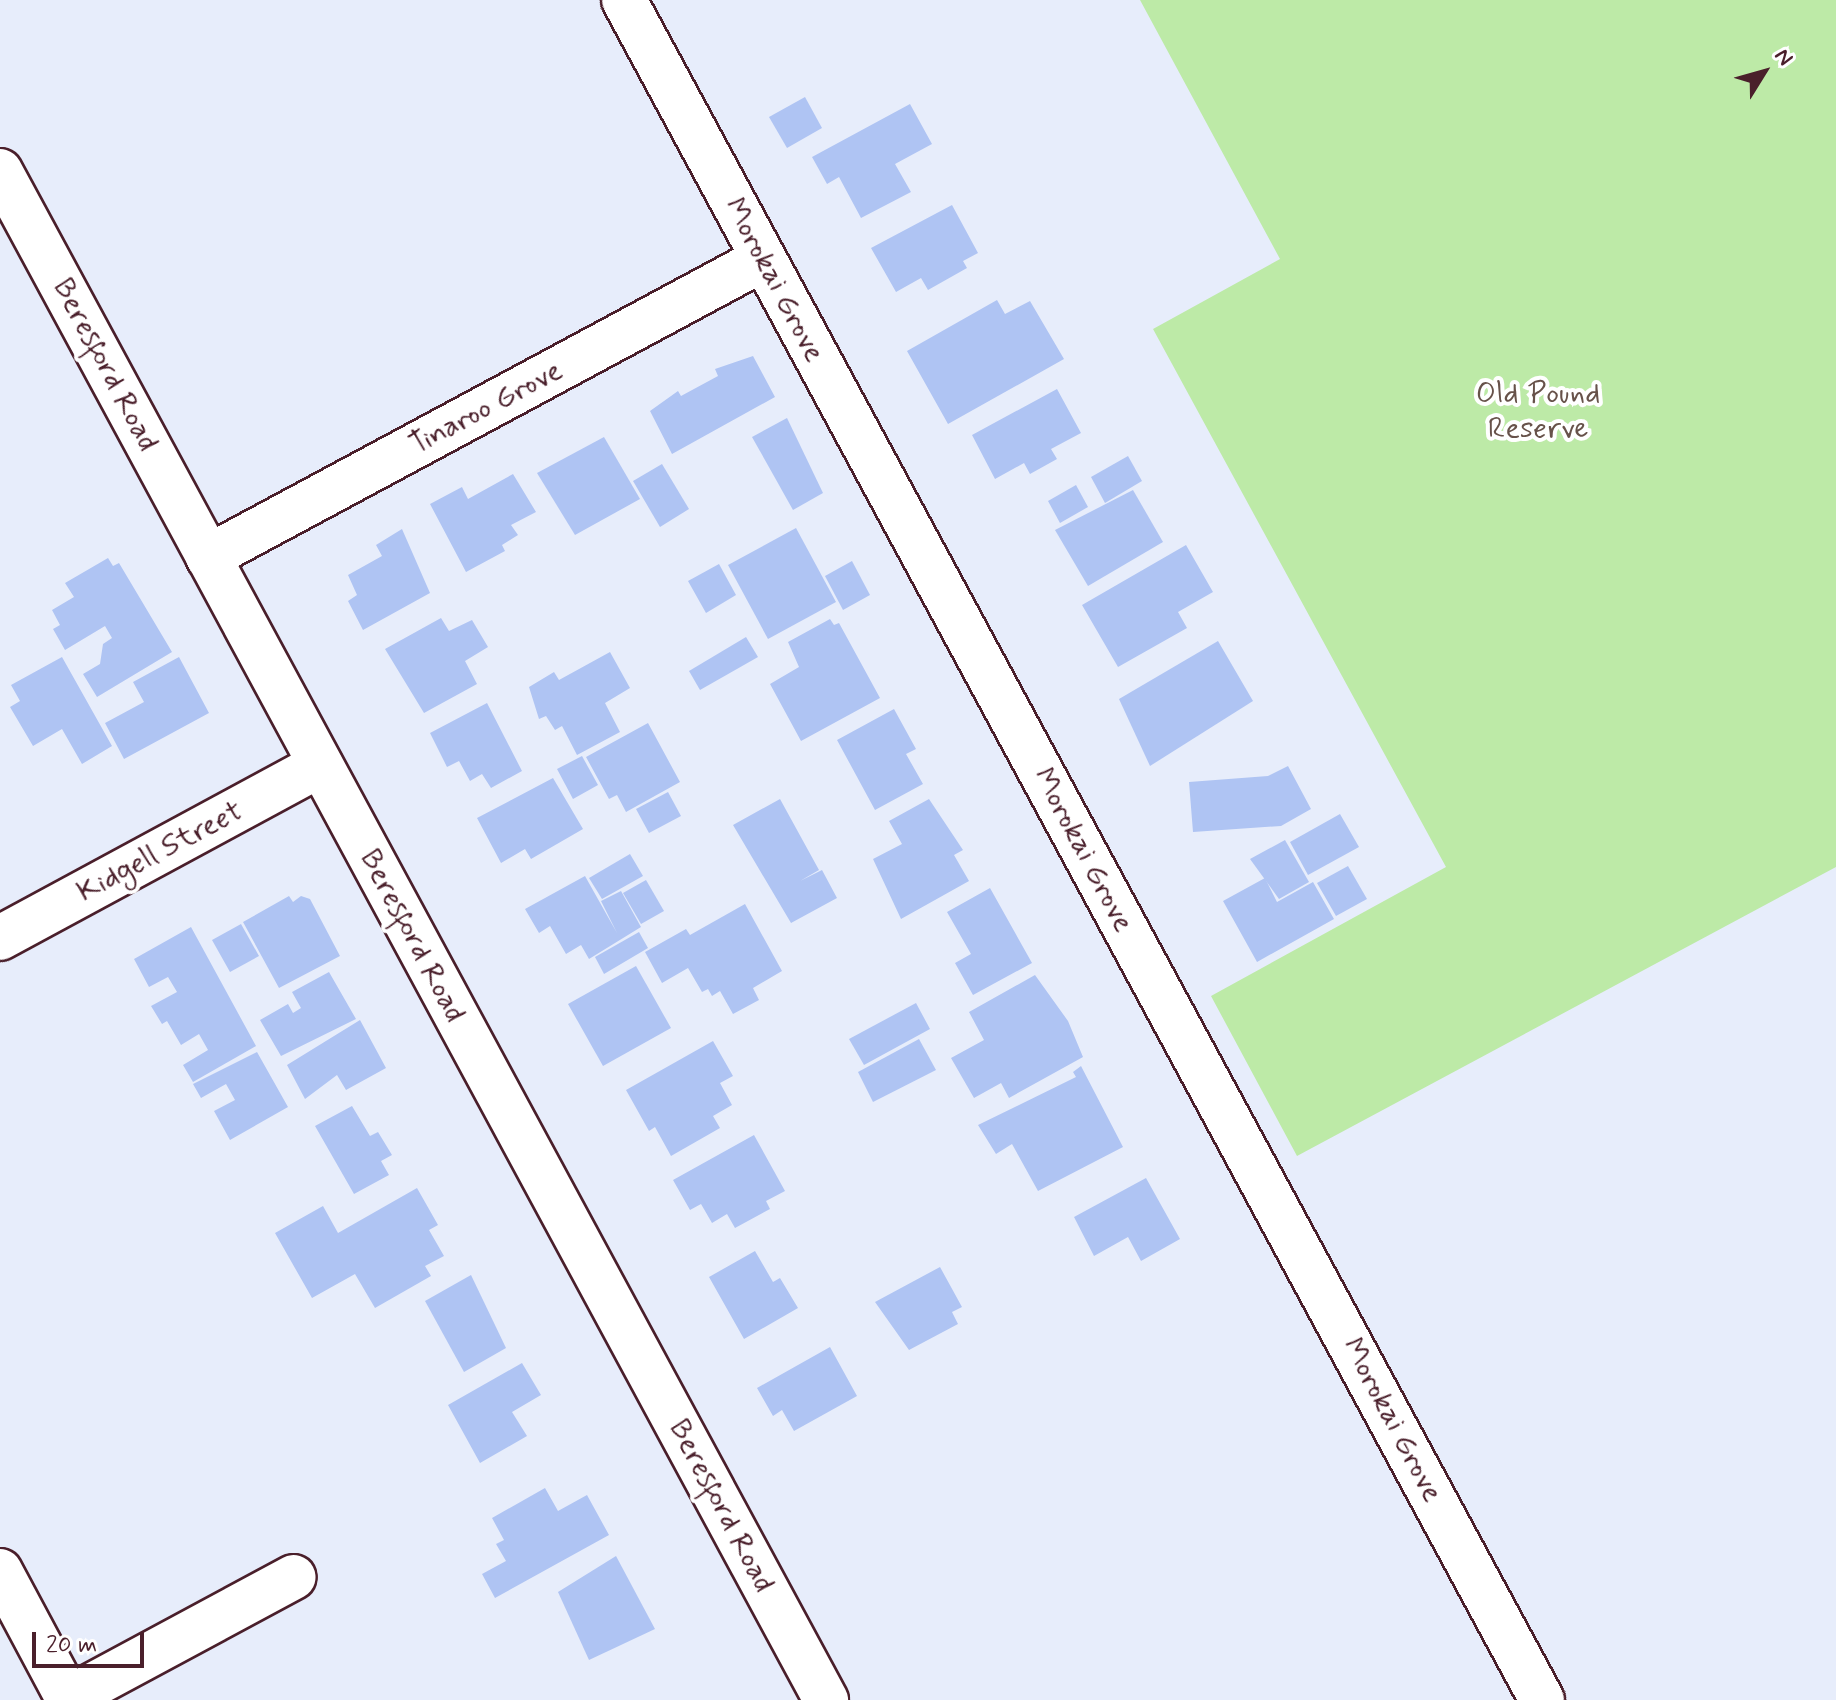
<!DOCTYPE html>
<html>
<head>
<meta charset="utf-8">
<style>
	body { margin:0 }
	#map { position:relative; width:1836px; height:1700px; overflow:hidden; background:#e7edfb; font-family:Mynerve,sans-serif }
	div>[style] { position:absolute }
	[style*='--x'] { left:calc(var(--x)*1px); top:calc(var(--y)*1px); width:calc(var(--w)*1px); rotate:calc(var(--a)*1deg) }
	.green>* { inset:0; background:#bdeaa7 }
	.building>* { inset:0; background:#afc4f3 }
	.roads { filter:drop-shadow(2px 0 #4a1f2b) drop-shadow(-2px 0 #4a1f2b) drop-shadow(0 2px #4a1f2b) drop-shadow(0 -2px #4a1f2b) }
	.minor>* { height:44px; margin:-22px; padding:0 22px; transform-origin:22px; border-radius:22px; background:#fff }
	.major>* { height:44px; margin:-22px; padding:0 22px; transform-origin:22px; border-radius:22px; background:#fff }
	span { translate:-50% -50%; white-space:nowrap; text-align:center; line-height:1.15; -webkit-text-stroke:8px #fff; paint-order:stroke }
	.street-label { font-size:30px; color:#4a1f2b }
	.park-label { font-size:30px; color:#67524a }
	.north { position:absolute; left:1724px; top:32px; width:80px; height:80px; -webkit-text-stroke:6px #fff; paint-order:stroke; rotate:53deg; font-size:22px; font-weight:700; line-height:32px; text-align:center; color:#4a1f2b }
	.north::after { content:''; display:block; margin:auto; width:28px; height:36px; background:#4a1f2b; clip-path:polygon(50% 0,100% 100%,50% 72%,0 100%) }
	.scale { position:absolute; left:32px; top:1632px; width:112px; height:36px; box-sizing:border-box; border:4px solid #4a1f2b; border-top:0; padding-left:10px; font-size:24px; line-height:28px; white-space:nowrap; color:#4a1f2b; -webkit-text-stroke:6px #fff; paint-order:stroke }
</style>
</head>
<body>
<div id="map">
	<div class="green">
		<i style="clip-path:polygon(1140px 0,1836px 0,1836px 867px,1297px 1156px,1211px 996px,1446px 867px,1153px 329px,1280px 259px)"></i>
	</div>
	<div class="building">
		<i style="clip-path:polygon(805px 97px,822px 128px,787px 148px,769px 117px)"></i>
		<i style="clip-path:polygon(910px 104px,932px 144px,895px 164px,911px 192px,861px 218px,839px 177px,827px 184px,812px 157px)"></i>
		<i style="clip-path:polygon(952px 205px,978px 253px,963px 261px,967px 268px,928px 290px,921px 278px,896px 292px,871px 248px)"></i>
		<i style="clip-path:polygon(997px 300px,1005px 314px,1030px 301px,1064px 359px,948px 424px,907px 351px)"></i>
		<i style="clip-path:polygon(753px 356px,775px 397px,672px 454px,650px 411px,678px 391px,681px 396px,718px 376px,715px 369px)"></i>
		<i style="clip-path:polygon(1057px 389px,1081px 433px,1051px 449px,1057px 459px,1030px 474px,1024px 463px,995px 479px,972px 435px)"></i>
		<i style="clip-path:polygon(787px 418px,823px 493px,793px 510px,752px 437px)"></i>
		<i style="clip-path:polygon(604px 437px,640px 499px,575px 535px,537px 473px)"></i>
		<i style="clip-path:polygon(1128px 456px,1142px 481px,1105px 503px,1091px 477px)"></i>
		<i style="clip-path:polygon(662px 464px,689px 509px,660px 527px,633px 481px)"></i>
		<i style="clip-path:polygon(513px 474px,536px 512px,511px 525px,518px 535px,502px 545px,505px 551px,466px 572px,430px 504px,462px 487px,468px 499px)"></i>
		<i style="clip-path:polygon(1076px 485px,1088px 507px,1060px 523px,1048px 501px)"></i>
		<i style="clip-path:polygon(1133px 490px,1163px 542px,1088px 586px,1055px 530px)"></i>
		<i style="clip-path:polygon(796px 528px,836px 602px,768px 639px,728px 565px)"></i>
		<i style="clip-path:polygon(402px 529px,430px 593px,363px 630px,348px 601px,357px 595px,348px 575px,382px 556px,376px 545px)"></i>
		<i style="clip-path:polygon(1186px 545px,1213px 592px,1178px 612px,1187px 628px,1118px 667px,1082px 605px)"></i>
		<i style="clip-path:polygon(108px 558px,113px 566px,119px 563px,172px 652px,97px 697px,83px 674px,100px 664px,103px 644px,112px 638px,105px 626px,65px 650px,53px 629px,60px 625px,52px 610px,74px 597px,65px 583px)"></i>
		<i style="clip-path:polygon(852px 561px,870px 595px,843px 610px,825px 576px)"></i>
		<i style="clip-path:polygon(719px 564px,736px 595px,706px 613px,688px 581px)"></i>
		<i style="clip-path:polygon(441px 618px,449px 631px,472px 620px,488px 647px,465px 661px,477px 684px,424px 713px,385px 649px)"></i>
		<i style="clip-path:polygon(830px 619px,834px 625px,839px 623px,880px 698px,801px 741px,770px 684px,799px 667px,788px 642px)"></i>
		<i style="clip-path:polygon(746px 637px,758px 657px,700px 690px,689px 671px)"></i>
		<i style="clip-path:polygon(1218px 641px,1253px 701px,1150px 766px,1119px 699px)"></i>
		<i style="clip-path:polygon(610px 652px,630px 688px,605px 703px,620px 732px,577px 755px,562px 726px,555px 730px,546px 716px,539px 719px,529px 687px,554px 672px,559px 680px)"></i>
		<i style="clip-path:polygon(62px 657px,112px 746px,82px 764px,62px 729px,33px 746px,10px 707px,20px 701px,11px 685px)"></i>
		<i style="clip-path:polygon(179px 657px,209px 713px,124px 759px,105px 723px,144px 702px,133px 682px)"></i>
		<i style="clip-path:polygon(487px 703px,522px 771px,491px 788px,482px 774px,470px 781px,459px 761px,447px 767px,430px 733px)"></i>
		<i style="clip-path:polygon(894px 709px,916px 749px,906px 754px,923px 784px,875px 810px,837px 740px)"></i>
		<i style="clip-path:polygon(648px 723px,680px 782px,626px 812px,617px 795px,609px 799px,586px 757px)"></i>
		<i style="clip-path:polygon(582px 756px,598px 785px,573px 799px,557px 769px)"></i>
		<i style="clip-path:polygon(1288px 766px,1311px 809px,1281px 826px,1193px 832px,1189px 782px,1268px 776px)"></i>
		<i style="clip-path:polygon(553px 778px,583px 829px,531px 859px,525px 849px,501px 863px,477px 818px)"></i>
		<i style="clip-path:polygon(668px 792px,681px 816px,649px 833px,636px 809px)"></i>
		<i style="clip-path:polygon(780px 799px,819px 870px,800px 881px,822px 870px,837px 898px,791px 923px,733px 825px)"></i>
		<i style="clip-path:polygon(929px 799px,963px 850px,954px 855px,969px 881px,901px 919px,873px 859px,902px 844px,889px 821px)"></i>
		<i style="clip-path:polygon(1340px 814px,1359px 847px,1308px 875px,1290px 842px)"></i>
		<i style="clip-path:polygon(1285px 840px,1309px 882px,1279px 899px,1250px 859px)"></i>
		<i style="clip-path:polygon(630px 854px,643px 876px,602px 899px,589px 878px)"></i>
		<i style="clip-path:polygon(1348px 866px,1367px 899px,1336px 916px,1317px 883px)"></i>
		<i style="clip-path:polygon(585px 876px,617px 933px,601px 901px,621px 891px,641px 927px,589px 959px,581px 945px,566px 954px,550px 926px,539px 933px,525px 909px)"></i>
		<i style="clip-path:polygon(1265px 878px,1277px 902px,1313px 882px,1334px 919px,1257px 962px,1223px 901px)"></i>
		<i style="clip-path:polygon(646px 880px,664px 911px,641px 924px,623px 893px)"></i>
		<i style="clip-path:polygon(990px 888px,1032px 963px,973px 995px,955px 963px,971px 954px,947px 912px)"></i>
		<i style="clip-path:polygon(289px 896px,293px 902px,301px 896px,310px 899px,340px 956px,279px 988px,243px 922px)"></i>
		<i style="clip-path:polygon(745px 904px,782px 971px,753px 988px,759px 1000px,733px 1014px,720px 991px,712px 996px,708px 989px,702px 992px,688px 968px,662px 983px,645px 952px,686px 929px,690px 935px)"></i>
		<i style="clip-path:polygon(241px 924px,259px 956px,230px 972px,212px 940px)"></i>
		<i style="clip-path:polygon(191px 927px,256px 1046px,193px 1082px,183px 1065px,208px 1050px,199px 1034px,181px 1045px,167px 1021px,162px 1024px,151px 1006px,177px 992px,168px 977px,149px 987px,134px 959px)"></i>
		<i style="clip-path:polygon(639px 932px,648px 948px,604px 974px,595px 957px)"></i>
		<i style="clip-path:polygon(636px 966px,671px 1028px,603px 1066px,568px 1004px)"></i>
		<i style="clip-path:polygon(329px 972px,356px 1019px,281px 1056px,260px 1020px,288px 1004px,293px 1013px,301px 1008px,292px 992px)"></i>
		<i style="clip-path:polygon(1035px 975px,1068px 1021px,1083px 1057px,1009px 1098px,1001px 1083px,974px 1098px,951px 1058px,984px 1040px,969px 1012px)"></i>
		<i style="clip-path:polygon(916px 1003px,930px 1029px,864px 1065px,849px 1039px)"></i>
		<i style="clip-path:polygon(360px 1020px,386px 1068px,346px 1090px,337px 1075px,305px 1099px,287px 1065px)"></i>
		<i style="clip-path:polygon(919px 1039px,936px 1070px,873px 1102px,858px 1072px)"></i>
		<i style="clip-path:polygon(713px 1041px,733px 1076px,720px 1083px,732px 1105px,713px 1116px,720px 1128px,671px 1156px,655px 1127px,649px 1131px,626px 1090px)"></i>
		<i style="clip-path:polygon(257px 1052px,288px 1107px,230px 1140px,214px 1111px,235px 1100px,226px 1084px,201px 1098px,193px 1084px)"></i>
		<i style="clip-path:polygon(1081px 1066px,1123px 1147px,1038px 1191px,1012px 1144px,996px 1154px,978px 1125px,1076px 1077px,1073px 1072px)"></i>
		<i style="clip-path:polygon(352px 1106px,370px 1136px,378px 1132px,392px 1155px,381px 1161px,389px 1175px,354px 1194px,315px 1126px)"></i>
		<i style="clip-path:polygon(754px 1135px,785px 1191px,766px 1201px,770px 1209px,735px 1228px,727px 1214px,712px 1223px,701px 1204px,690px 1210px,673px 1180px)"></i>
		<i style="clip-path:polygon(1146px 1178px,1180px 1239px,1141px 1261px,1128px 1237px,1094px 1256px,1074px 1217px)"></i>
		<i style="clip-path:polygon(417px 1188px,438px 1225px,429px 1230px,444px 1256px,425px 1266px,431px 1276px,375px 1308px,355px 1274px,312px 1298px,275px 1233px,323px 1206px,338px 1233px)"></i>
		<i style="clip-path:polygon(755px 1251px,773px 1282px,780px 1278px,798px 1308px,744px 1339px,709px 1277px)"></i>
		<i style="clip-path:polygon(940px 1267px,962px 1307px,952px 1312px,958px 1324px,909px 1350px,875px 1302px)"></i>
		<i style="clip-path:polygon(471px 1275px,506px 1348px,464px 1372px,425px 1301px)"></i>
		<i style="clip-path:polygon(830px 1347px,857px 1396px,794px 1431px,782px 1410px,773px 1416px,757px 1388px)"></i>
		<i style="clip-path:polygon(522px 1363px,541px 1395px,512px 1412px,527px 1436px,480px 1463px,448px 1405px)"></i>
		<i style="clip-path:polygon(545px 1488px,558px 1511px,587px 1495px,609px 1535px,495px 1598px,482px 1574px,506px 1561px,496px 1544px,504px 1540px,492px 1518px)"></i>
		<i style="clip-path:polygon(616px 1556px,655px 1629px,589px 1660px,558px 1592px)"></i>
	</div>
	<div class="roads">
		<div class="minor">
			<i style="--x:624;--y:0;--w:1932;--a:61.63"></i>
			<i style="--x:208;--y:557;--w:630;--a:-28.23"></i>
			<i style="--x:0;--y:938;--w:364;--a:-28.4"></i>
			<i style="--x:0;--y:1571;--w:146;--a:61.9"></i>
			<i style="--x:69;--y:1698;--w:255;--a:-28.3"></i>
		</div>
		<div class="major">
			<i style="--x:0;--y:171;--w:1738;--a:61.62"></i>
		</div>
	</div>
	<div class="street-label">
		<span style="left:774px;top:280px;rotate:62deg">Morokai Grove</span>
		<span style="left:105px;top:365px;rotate:62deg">Beresford Road</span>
		<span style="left:486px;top:408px;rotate:-28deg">Tinaroo Grove</span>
		<span style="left:1083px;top:850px;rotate:62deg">Morokai Grove</span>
		<span style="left:160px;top:852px;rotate:-28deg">Kidgell Street</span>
		<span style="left:412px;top:936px;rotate:62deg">Beresford Road</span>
		<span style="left:1392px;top:1420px;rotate:62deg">Morokai Grove</span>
		<span style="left:721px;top:1506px;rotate:62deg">Beresford Road</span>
	</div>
	<div class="park-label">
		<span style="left:1538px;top:411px">Old Pound<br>Reserve</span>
	</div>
	<div class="north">N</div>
	<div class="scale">20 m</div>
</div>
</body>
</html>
